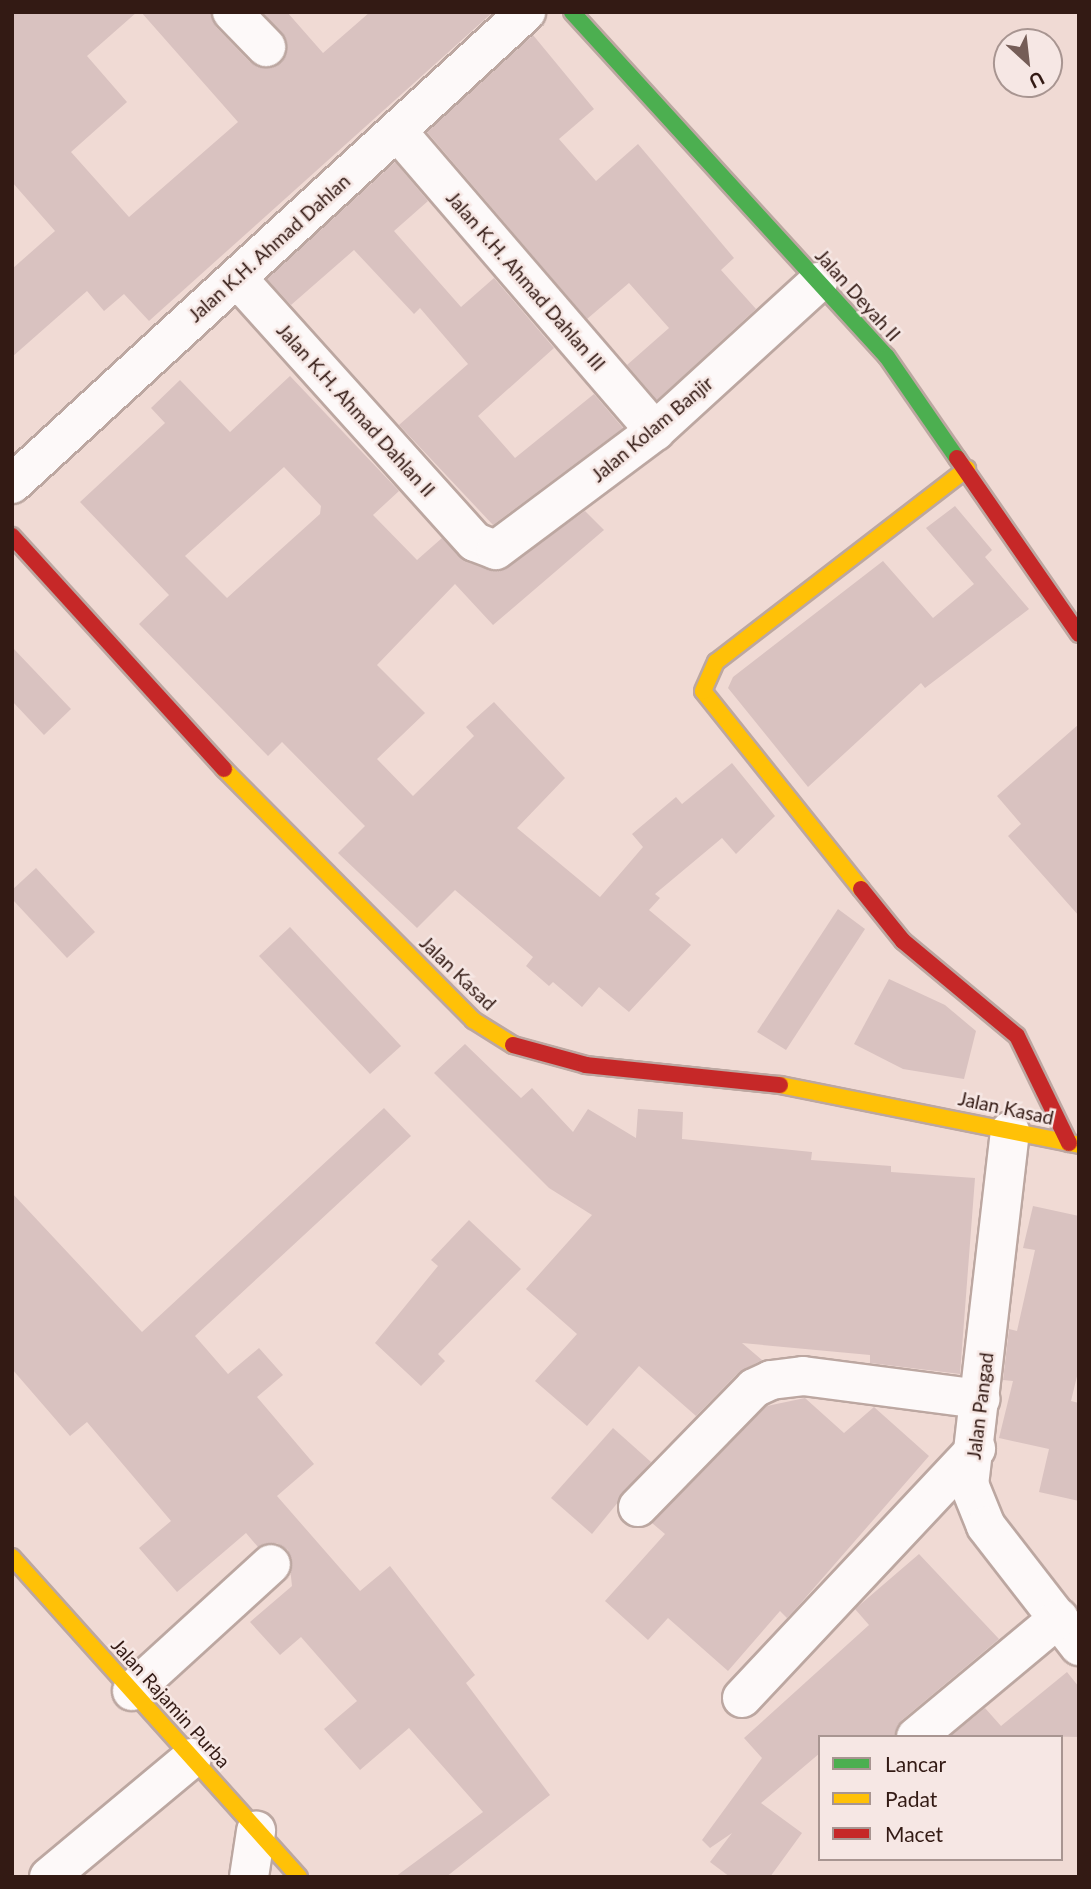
<!DOCTYPE html>
<html>
<head>
<meta charset="utf-8">
<style>
	body { margin:0 }
	#map { position:relative; width:1091px; height:1889px; overflow:hidden; background:#f0dad4; font-family:Lato,sans-serif }
	div>[style] { position:absolute }
	[style*='--x'] { left:calc(var(--x)*1px); top:calc(var(--y)*1px); width:calc(var(--w)*1px); rotate:calc(var(--a)*1deg) }
	.building>* { inset:0; background:#d9c2c0 }
	.roads { filter:drop-shadow(2px 0 #bca7a1) drop-shadow(-2px 0 #bca7a1) drop-shadow(0 2px #bca7a1) drop-shadow(0 -2px #bca7a1) }
	.street>* { height:38px; margin:-19px; padding:0 19px; transform-origin:19px; border-radius:19px; background:#fdf9f9 }
	.fast>* { height:16px; margin:-8px; padding:0 8px; transform-origin:8px; border-radius:8px; background:#4caf50 }
	.slow>* { height:16px; margin:-8px; padding:0 8px; transform-origin:8px; border-radius:8px; background:#ffc107 }
	.jam>* { height:16px; margin:-8px; padding:0 8px; transform-origin:8px; border-radius:8px; background:#c62828 }
	span { translate:-50% -50%; white-space:nowrap; text-align:center; line-height:1.15; -webkit-text-stroke:5px #f6e7e4; paint-order:stroke }
	.street-label { font-size:19px; color:#331a14 }
	.frame { position:absolute; inset:0; border:14px solid #331a14; pointer-events:none }
	.legend { position:absolute; left:818px; top:1735px; width:245px; height:126px; box-sizing:border-box; background:#f6e7e4; border:2px solid #a89591; margin:0; padding:9px 12px; list-style:none; font-size:21px; color:#331a14 }
	.legend li { display:flex; align-items:center; gap:14px; height:35px }
	.legend b { width:35px; border:2px solid #a89591 }
	.north { position:absolute; left:993px; top:28px; width:70px; height:70px; box-sizing:border-box; background:#f6e7e4; border:2px solid #a89591; border-radius:50%; rotate:153deg; font-size:19px; font-weight:700; line-height:28px; text-align:center; color:#331a14 }
	.north::after { content:''; display:block; margin:auto; width:24px; height:32px; background:#755d57; clip-path:polygon(50% 0,100% 100%,50% 72%,0 100%) }
</style>
</head>
<body>
<div id="map">
	<div class="building">
		<i style="clip-path:polygon(12px 12px,137px 12px,87px 56px,127px 102px,71px 152px,129px 217px,238px 122px,141px 12px,211px 12px,216px 27px,250px 62px,271px 68px,282px 62px,287px 42px,263px 12px,287px 12px,323px 53px,370px 12px,493px 12px,149px 321px,124px 294px,104px 311px,87px 291px,12px 357px,12px 269px,55px 231px,12px 182px)"></i>
		<i style="clip-path:polygon(533px 35px,594px 109px,559px 139px,596px 181px,638px 144px,734px 258px,721px 270px,756px 309px,657px 400px,627px 365px,669px 328px,629px 283px,587px 319px,427px 132px)"></i>
		<i style="clip-path:polygon(395px 162px,428px 201px,394px 231px,461px 307px,494px 278px,554px 348px,478px 416px,515px 458px,594px 394px,623px 428px,493px 525px,399px 425px,468px 364px,420px 308px,414px 314px,354px 250px,291px 305px,267px 279px)"></i>
		<i style="clip-path:polygon(evenodd,290px 376px,399px 491px,373px 515px,417px 560px,442px 538px,467px 562px,500px 571px,585px 511px,604px 530px,493px 625px,455px 584px,377px 665px,425px 713px,377px 759px,413px 796px,474px 736px,466px 727px,494px 702px,565px 778px,517px 828px,600px 897px,643px 847px,632px 834px,676px 797px,682px 804px,732px 763px,775px 816px,736px 854px,722px 838px,655px 894px,660px 898px,649px 910px,691px 945px,629px 1012px,599px 987px,582px 1007px,553px 982px,549px 986px,526px 966px,533px 957px,455px 890px,417px 928px,338px 853px,365px 826px,282px 742px,268px 756px,139px 624px,169px 595px,80px 502px,165px 423px,151px 408px,180px 380px,230px 432px,290px 376px,284px 467px,321px 506px,320px 514px,227px 598px,185px 556px,284px 467px)"></i>
		<i style="clip-path:polygon(955px 506px,992px 550px,985px 557px,1029px 609px,925px 688px,921px 683px,808px 787px,728px 688px,733px 677px,883px 561px,933px 618px,974px 584px,926px 528px)"></i>
		<i style="clip-path:polygon(12px 647px,71px 709px,44px 735px,12px 701px)"></i>
		<i style="clip-path:polygon(1079px 724px,1079px 916px,1008px 836px,1021px 824px,997px 796px)"></i>
		<i style="clip-path:polygon(36px 868px,95px 932px,67px 958px,12px 899px,12px 890px)"></i>
		<i style="clip-path:polygon(838px 909px,865px 929px,786px 1050px,757px 1032px)"></i>
		<i style="clip-path:polygon(290px 927px,401px 1046px,370px 1074px,259px 956px)"></i>
		<i style="clip-path:polygon(889px 979px,945px 1005px,976px 1031px,964px 1079px,903px 1069px,854px 1044px)"></i>
		<i style="clip-path:polygon(465px 1044px,521px 1098px,532px 1088px,573px 1132px,588px 1109px,636px 1138px,638px 1109px,683px 1112px,682px 1139px,812px 1152px,811px 1160px,891px 1166px,891px 1172px,975px 1178px,960px 1374px,870px 1363px,870px 1355px,742px 1343px,762px 1360px,739px 1372px,696px 1416px,639px 1366px,587px 1426px,535px 1381px,577px 1334px,526px 1289px,592px 1215px,549px 1188px,434px 1073px)"></i>
		<i style="clip-path:polygon(384px 1108px,411px 1136px,195px 1336px,228px 1374px,259px 1348px,283px 1375px,257px 1397px,314px 1464px,277px 1496px,360px 1591px,390px 1566px,475px 1675px,466px 1683px,550px 1795px,446px 1877px,395px 1877px,483px 1812px,409px 1728px,360px 1770px,324px 1729px,357px 1701px,301px 1637px,280px 1655px,250px 1622px,292px 1586px,288px 1550px,277px 1543px,258px 1547px,246px 1533px,177px 1592px,139px 1548px,171px 1521px,87px 1422px,70px 1436px,12px 1369px,12px 1193px,142px 1332px)"></i>
		<i style="clip-path:polygon(1033px 1206px,1079px 1216px,1079px 1368px,1071px 1401px,1079px 1403px,1079px 1501px,1039px 1492px,1049px 1449px,999px 1438px,1013px 1381px,1003px 1380px,1009px 1329px,1017px 1331px,1035px 1250px,1023px 1248px)"></i>
		<i style="clip-path:polygon(469px 1220px,521px 1269px,438px 1354px,445px 1361px,421px 1386px,375px 1343px,438px 1266px,431px 1260px)"></i>
		<i style="clip-path:polygon(805px 1398px,844px 1433px,874px 1407px,929px 1456px,800px 1604px,787px 1618px,780px 1611px,728px 1671px,668px 1618px,648px 1640px,605px 1601px,665px 1534px,652px 1523px,767px 1406px)"></i>
		<i style="clip-path:polygon(613px 1428px,651px 1462px,592px 1534px,551px 1498px)"></i>
		<i style="clip-path:polygon(919px 1554px,999px 1639px,902px 1720px,895px 1737px,820px 1737px,820px 1753px,761px 1803px,802px 1833px,770px 1877px,730px 1877px,710px 1862px,732px 1833px,710px 1848px,702px 1840px,762px 1758px,744px 1738px,869px 1625px,855px 1609px)"></i>
		<i style="clip-path:polygon(1067px 1672px,1079px 1687px,1079px 1737px,952px 1735px,985px 1708px,1001px 1726px)"></i>
	</div>
	<div class="roads">
		<div class="street">
			<i style="--x:232;--y:12;--w:49;--a:45.8"></i>
			<i style="--x:397;--y:131;--w:396;--a:49.3"></i>
			<i style="--x:237;--y:278;--w:355;--a:48"></i>
			<i style="--x:475;--y:542;--w:22;--a:21"></i>
			<i style="--x:496;--y:550;--w:199;--a:-36.8"></i>
			<i style="--x:655;--y:431;--w:221;--a:-42.4"></i>
			<i style="--x:12;--y:484;--w:698;--a:-42.56"></i>
			<i style="--x:1010;--y:1131;--w:355;--a:96.6"></i>
			<i style="--x:969;--y:1484;--w:45;--a:68"></i>
			<i style="--x:986;--y:1526;--w:152;--a:52.2"></i>
			<i style="--x:638;--y:1507;--w:166;--a:-45.7"></i>
			<i style="--x:754;--y:1388;--w:19;--a:-25"></i>
			<i style="--x:771;--y:1380;--w:32;--a:-7"></i>
			<i style="--x:803;--y:1376;--w:179;--a:7.4"></i>
			<i style="--x:132;--y:1691;--w:188;--a:-42.4"></i>
			<i style="--x:742;--y:1698;--w:342;--a:-46.8"></i>
			<i style="--x:916;--y:1737;--w:186;--a:-39.8"></i>
			<i style="--x:49;--y:1877;--w:186;--a:-39.8"></i>
			<i style="--x:249;--y:1877;--w:47;--a:-81.3"></i>
		</div>
		<div class="fast">
			<i style="--x:572;--y:12;--w:467;--a:47.6"></i>
			<i style="--x:887;--y:357;--w:123;--a:55.3"></i>
		</div>
		<div class="slow">
			<i style="--x:224;--y:769;--w:354;--a:45.2"></i>
			<i style="--x:473;--y:1020;--w:47;--a:32"></i>
			<i style="--x:861;--y:889;--w:253;--a:-128.6"></i>
			<i style="--x:703;--y:691;--w:32;--a:-66"></i>
			<i style="--x:716;--y:662;--w:317;--a:-37.6"></i>
			<i style="--x:780;--y:1085;--w:305;--a:11.3"></i>
			<i style="--x:12;--y:1557;--w:430;--a:48.1"></i>
		</div>
		<div class="jam">
			<i style="--x:957;--y:458;--w:214;--a:55.3"></i>
			<i style="--x:12;--y:536;--w:315;--a:47.7"></i>
			<i style="--x:861;--y:889;--w:67;--a:51.1"></i>
			<i style="--x:903;--y:941;--w:148;--a:39.8"></i>
			<i style="--x:1017;--y:1036;--w:119;--a:64.1"></i>
			<i style="--x:513;--y:1045;--w:76;--a:15.3"></i>
			<i style="--x:586;--y:1065;--w:195;--a:5.9"></i>
		</div>
	</div>
	<div class="street-label">
		<span style="left:269px;top:248px;rotate:-42deg">Jalan K.H. Ahmad Dahlan</span>
		<span style="left:526px;top:281px;rotate:49deg">Jalan K.H. Ahmad Dahlan III</span>
		<span style="left:858px;top:295px;rotate:48deg">Jalan Deyah II</span>
		<span style="left:356px;top:410px;rotate:48deg">Jalan K.H. Ahmad Dahlan II</span>
		<span style="left:652px;top:429px;rotate:-40deg">Jalan Kolam Banjir</span>
		<span style="left:458px;top:973px;rotate:44deg">Jalan Kasad</span>
		<span style="left:1006px;top:1108px;rotate:12deg">Jalan Kasad</span>
		<span style="left:980px;top:1406px;rotate:-83deg">Jalan Pangad</span>
		<span style="left:171px;top:1703px;rotate:48deg">Jalan Rajamin Purba</span>
	</div>
	<div class="frame"></div>
	<ul class="legend">
	<li><b style="height:9px;background:#4caf50"></b>Lancar</li>
	<li><b style="height:9px;background:#ffc107"></b>Padat</li>
	<li><b style="height:9px;background:#c62828"></b>Macet</li>
	</ul>
	<div class="north">U</div>
</div>
</body>
</html>
